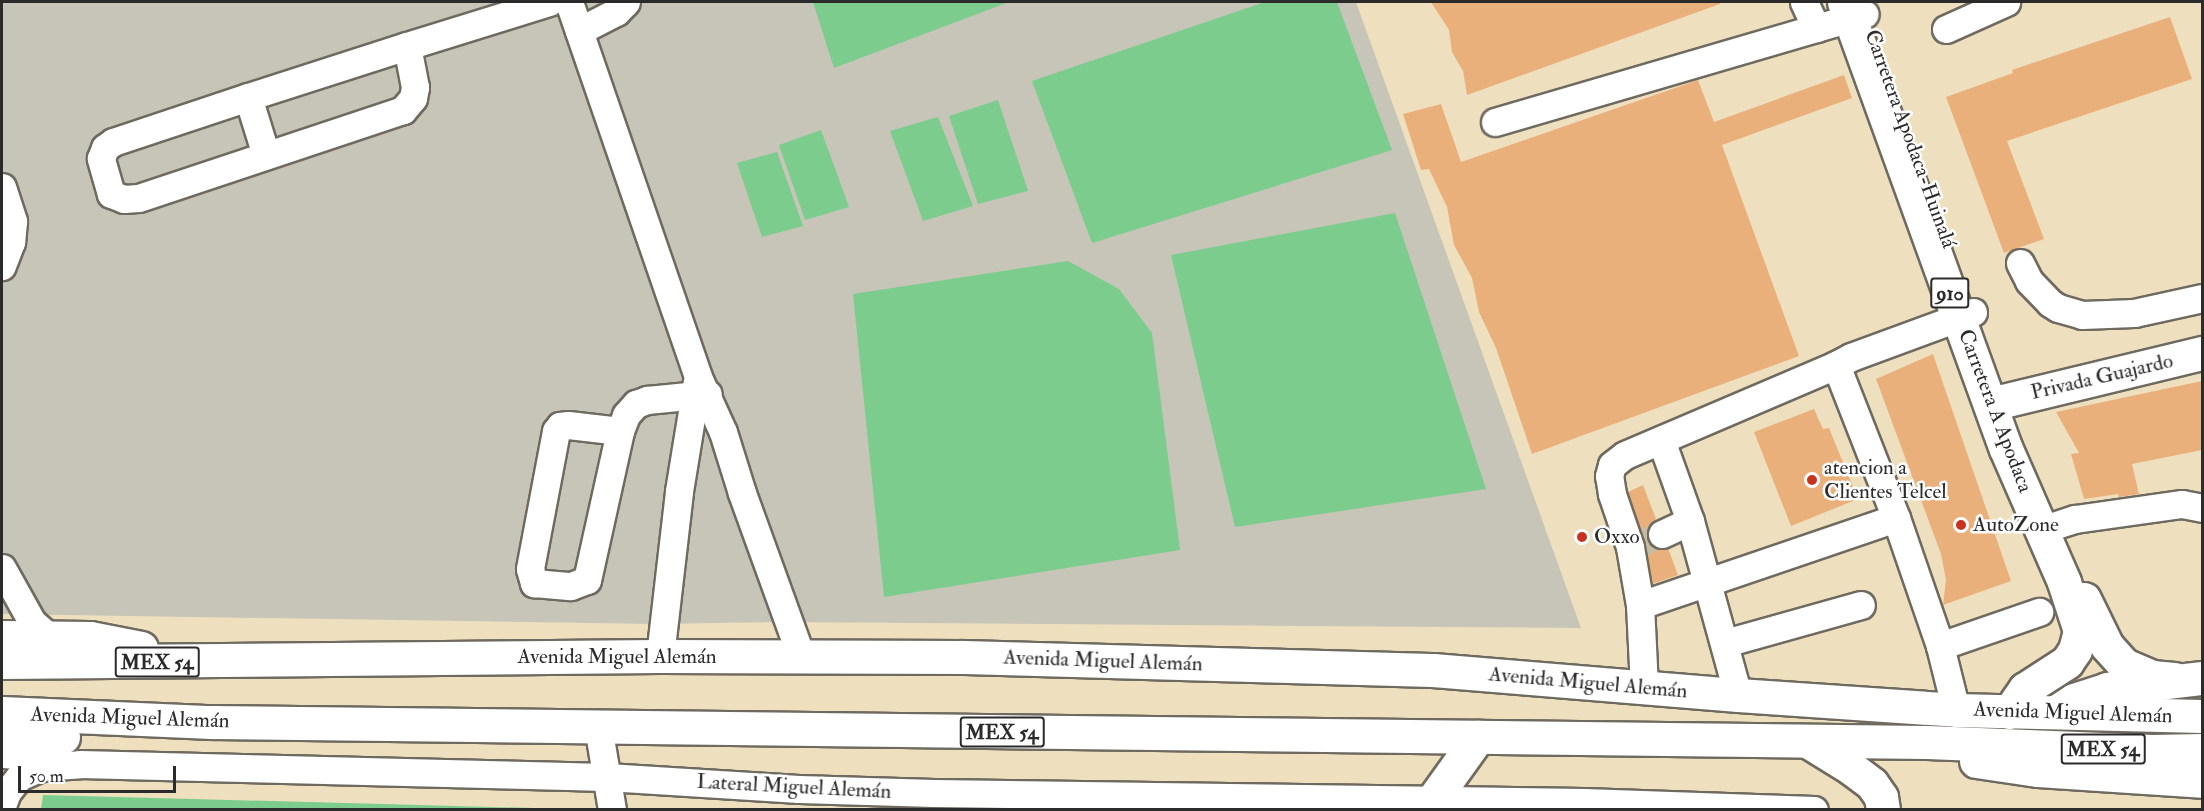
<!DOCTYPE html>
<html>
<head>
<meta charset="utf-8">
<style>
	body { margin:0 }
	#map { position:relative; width:2204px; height:811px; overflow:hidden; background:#eee0bf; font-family:"IM FELL Double Pica",serif }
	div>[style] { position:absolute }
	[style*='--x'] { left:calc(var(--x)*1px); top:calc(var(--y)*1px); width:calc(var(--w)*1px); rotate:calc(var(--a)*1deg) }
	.industrial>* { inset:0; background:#c6c5b8 }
	.green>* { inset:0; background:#7bcc8d }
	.building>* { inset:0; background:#eab07b }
	.minor-tunnel>* { height:27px; margin-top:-13.5px; transform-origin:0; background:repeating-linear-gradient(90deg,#c7bca1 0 27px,transparent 0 41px) }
	.roads { filter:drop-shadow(2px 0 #6f6a5f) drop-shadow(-2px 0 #6f6a5f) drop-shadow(0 2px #6f6a5f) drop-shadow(0 -2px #6f6a5f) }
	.minor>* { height:27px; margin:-13.5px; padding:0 13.5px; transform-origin:13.5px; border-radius:13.5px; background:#fff }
	.major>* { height:33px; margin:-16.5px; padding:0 16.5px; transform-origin:16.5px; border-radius:16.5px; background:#fff }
	.highway>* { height:33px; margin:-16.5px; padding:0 16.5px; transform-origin:16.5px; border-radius:16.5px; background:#fff }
	.dots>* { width:16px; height:16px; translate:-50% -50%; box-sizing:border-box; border:3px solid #fff; border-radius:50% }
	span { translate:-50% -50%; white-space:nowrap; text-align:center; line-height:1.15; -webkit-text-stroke:5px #fff; paint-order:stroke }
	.shield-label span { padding:2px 4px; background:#fff; border:2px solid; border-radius:4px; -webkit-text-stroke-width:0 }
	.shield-label { font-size:20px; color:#2b2b2b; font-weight:700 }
	.street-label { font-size:21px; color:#2b2b2b }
	.poi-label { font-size:21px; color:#2b2b2b }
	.left { translate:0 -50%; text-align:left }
	.frame { position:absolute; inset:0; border:3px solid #2b2b2b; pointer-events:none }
	.scale { position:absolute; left:18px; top:766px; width:158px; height:27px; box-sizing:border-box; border:3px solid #2b2b2b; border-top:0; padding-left:8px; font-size:18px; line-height:21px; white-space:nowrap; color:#2b2b2b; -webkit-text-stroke:4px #fff; paint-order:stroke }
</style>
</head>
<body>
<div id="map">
	<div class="industrial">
		<i style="clip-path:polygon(2px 2px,1356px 2px,1581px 628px,780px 622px,654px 624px,2px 614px)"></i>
	</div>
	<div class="green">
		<i style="clip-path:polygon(813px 2px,1009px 2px,834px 68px)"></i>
		<i style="clip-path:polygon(1265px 2px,1337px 2px,1392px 150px,1092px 243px,1032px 81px)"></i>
		<i style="clip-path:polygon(998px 100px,1028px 191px,978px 204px,949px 116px)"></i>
		<i style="clip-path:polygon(938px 117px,973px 206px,923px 221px,890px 131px)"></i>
		<i style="clip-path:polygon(821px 130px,849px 207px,805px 220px,779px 145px)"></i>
		<i style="clip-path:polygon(777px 152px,803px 226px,762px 237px,737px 163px)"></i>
		<i style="clip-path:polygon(1395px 213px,1486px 489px,1235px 527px,1171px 255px)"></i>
		<i style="clip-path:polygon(1068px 261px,1119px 289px,1152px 333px,1180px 550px,884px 597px,853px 294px)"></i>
		<i style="clip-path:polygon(43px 795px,570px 809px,41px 809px)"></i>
	</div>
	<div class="building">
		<i style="clip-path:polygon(1431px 2px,1720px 2px,1720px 4px,1467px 95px,1463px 71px,1452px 52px,1449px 30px)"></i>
		<i style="clip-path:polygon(2170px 17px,2192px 79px,2007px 141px,2044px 239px,2004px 253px,1946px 97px,2013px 73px,2012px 70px)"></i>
		<i style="clip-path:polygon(1844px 75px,1852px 98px,1722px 145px,1799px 356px,1532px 454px,1496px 348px,1479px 312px,1472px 278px,1454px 245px,1447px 207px,1429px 169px,1421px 170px,1403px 114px,1441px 104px,1461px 162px,1698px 80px,1714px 122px)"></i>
		<i style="clip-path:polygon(1933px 354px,2011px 581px,1943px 605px,1946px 580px,1941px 554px,1876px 379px)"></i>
		<i style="clip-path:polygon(2202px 381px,2202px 450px,2132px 464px,2139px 494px,2119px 497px,2118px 494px,2084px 499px,2071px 454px,2079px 453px,2056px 412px)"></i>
		<i style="clip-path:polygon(1814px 409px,1823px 429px,1829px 428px,1858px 499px,1791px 526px,1754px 432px)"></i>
		<i style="clip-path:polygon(1643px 485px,1656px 519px,1649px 525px,1648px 540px,1653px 547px,1668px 548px,1678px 575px,1652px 584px,1645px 542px,1628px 492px)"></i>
	</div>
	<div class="minor-tunnel">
		<i style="--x:1637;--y:545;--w:27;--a:-24"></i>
	</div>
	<div class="roads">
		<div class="minor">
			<i style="--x:569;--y:2;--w:397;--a:71"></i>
			<i style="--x:698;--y:377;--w:60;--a:65.6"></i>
			<i style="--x:723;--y:432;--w:64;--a:72.7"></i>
			<i style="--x:742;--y:493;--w:173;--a:70.1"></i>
			<i style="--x:1804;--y:2;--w:29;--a:65"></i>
			<i style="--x:1946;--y:29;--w:66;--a:-24.2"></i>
			<i style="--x:579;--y:31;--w:42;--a:-27.2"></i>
			<i style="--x:616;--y:12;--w:14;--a:-45"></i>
			<i style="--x:407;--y:46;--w:42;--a:79"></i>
			<i style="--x:415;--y:87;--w:11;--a:100"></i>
			<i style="--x:413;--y:98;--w:16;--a:130"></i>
			<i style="--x:403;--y:110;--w:279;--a:161.6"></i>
			<i style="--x:138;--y:198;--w:14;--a:176"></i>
			<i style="--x:124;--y:199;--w:14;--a:-159"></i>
			<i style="--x:111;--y:194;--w:37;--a:-106"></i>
			<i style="--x:101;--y:158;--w:11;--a:-68"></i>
			<i style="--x:105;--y:148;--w:10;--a:-37"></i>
			<i style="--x:113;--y:142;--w:142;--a:-18.4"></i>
			<i style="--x:248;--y:97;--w:167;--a:-17.8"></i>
			<i style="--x:407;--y:46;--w:149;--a:-17.2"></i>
			<i style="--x:248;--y:97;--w:61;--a:72.8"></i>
			<i style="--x:1495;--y:122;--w:385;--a:-16.3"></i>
			<i style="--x:2;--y:187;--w:36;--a:72"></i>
			<i style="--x:13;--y:221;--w:21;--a:95"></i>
			<i style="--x:11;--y:242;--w:26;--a:111"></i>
			<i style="--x:2020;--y:263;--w:20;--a:63"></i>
			<i style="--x:2029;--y:281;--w:30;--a:46"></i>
			<i style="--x:2050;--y:303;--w:9;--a:32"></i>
			<i style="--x:2058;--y:308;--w:25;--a:16"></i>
			<i style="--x:2082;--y:315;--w:52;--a:-2.2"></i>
			<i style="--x:2134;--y:313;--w:70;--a:-12.4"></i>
			<i style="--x:1836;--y:365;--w:164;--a:68.6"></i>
			<i style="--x:1896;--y:518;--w:135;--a:71"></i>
			<i style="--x:1940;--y:646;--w:66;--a:76"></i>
			<i style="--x:620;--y:431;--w:52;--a:-173.4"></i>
			<i style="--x:568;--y:425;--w:8;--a:173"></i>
			<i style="--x:560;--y:426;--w:6;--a:129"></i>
			<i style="--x:556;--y:431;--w:140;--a:100.7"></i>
			<i style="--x:530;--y:569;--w:15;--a:74"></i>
			<i style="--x:534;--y:583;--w:37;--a:5"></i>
			<i style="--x:571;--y:586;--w:17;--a:-21"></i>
			<i style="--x:587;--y:580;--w:153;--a:-77.5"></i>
			<i style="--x:620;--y:431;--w:17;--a:-69"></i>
			<i style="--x:626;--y:415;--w:15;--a:-48"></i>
			<i style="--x:636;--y:404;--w:12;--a:-20"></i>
			<i style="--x:647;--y:400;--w:61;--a:-5.6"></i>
			<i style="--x:1661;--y:440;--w:86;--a:70.3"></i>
			<i style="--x:1690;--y:521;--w:180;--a:74.6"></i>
			<i style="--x:1896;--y:518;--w:270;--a:161.2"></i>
			<i style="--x:1640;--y:605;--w:59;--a:-99.8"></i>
			<i style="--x:1630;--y:547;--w:56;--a:-108.8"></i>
			<i style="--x:1612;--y:494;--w:18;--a:-99"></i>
			<i style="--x:1609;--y:476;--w:11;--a:-75"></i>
			<i style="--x:1612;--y:465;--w:16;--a:-38"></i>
			<i style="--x:1625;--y:455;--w:229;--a:-23.1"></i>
			<i style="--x:1836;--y:365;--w:17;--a:-28"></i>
			<i style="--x:1851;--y:357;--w:130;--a:-20.2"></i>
			<i style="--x:2053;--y:526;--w:23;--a:-18"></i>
			<i style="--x:2075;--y:519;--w:108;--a:-8"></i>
			<i style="--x:2182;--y:504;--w:20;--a:11"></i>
			<i style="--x:1662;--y:534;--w:31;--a:-25"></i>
			<i style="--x:2;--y:568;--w:62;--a:60.9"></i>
			<i style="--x:32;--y:622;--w:23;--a:41"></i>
			<i style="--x:1640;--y:605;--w:83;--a:87.2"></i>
			<i style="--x:1725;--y:643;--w:141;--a:-15.6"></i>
			<i style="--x:1940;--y:646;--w:105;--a:-19"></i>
			<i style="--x:660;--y:656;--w:166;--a:-83.4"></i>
			<i style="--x:679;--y:491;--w:111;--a:-80.7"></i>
			<i style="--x:598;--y:726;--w:85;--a:80.5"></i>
			<i style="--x:2;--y:754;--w:55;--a:3.1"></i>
			<i style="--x:2;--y:806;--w:15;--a:-70"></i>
			<i style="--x:7;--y:792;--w:19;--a:-51"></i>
			<i style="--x:19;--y:777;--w:24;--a:-24"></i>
			<i style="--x:41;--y:767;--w:39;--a:-4"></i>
			<i style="--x:80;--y:764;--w:527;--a:1.41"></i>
			<i style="--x:607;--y:777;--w:192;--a:3.6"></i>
			<i style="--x:799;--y:789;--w:135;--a:1.7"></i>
			<i style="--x:934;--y:793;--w:650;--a:0.79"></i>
			<i style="--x:1584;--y:802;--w:230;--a:2"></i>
		</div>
		<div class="major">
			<i style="--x:1844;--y:2;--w:475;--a:70.1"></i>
			<i style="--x:2006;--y:449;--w:145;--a:66.4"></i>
			<i style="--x:2064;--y:582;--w:52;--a:71.9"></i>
			<i style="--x:2080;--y:631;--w:20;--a:105"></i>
			<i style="--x:2075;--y:650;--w:14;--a:124"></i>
			<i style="--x:2067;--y:662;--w:50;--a:147.3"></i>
			<i style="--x:2025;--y:689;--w:28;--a:125"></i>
			<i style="--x:2003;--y:401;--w:205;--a:-13.6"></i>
			<i style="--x:2084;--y:599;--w:52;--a:63.9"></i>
			<i style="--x:2107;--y:646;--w:25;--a:48"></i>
			<i style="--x:2124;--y:665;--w:30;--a:23"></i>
			<i style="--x:2152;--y:677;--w:22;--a:5"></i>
		</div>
		<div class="highway">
			<i style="--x:2;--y:637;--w:88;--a:0.7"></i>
			<i style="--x:90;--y:638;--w:52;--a:11.1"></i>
			<i style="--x:2;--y:662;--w:658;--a:-0.52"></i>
			<i style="--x:660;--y:656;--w:303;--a:0.2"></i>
			<i style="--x:963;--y:657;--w:470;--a:1.6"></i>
			<i style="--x:1433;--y:670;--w:306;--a:4.7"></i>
			<i style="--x:1738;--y:695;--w:219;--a:3.9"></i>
			<i style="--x:1956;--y:710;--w:246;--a:1.4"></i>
			<i style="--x:2057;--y:711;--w:20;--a:-33"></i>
			<i style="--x:2074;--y:700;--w:35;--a:-18"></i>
			<i style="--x:2107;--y:689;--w:96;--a:-6.6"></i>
			<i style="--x:2;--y:713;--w:210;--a:2.5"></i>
			<i style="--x:212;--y:722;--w:1715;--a:0.67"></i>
			<i style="--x:1927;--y:742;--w:225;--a:2.3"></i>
			<i style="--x:2152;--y:751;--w:50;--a:-1.1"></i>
			<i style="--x:2;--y:736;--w:61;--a:0.9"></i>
			<i style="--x:1809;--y:742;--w:49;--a:31.8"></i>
			<i style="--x:1851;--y:768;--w:26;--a:37"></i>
			<i style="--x:1872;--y:784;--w:16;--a:55"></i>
			<i style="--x:1881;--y:797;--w:13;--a:81"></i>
			<i style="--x:1976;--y:761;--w:63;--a:8.3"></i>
			<i style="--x:2038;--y:770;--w:164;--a:3.8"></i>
			<i style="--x:1432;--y:801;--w:79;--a:-54.3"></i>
		</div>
	</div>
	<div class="dots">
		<i style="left:1812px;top:480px;background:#c8321e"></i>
		<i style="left:1961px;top:525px;background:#c8321e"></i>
		<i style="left:1582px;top:537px;background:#c8321e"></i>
	</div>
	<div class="shield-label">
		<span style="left:1950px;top:293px">910</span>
		<span style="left:157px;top:662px">MEX 54</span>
		<span style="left:1002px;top:732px">MEX 54</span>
		<span style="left:2103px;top:749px">MEX 54</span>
	</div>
	<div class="street-label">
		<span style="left:1910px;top:139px;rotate:70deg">Carretera Apodaca-Huinalá</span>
		<span style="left:2102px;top:377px;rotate:-13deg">Privada Guajardo</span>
		<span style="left:1995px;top:411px;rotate:69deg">Carretera A Apodaca</span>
		<span style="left:617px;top:657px">Avenida Miguel Alemán</span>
		<span style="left:1103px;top:661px;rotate:2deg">Avenida Miguel Alemán</span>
		<span style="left:1588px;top:683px;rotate:5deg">Avenida Miguel Alemán</span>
		<span style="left:2073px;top:713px;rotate:2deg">Avenida Miguel Alemán</span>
		<span style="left:130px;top:718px;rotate:2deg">Avenida Miguel Alemán</span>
		<span style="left:794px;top:787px;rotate:3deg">Lateral Miguel Alemán</span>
	</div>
	<div class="poi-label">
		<span class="left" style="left:1824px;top:480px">atencion a<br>Clientes Telcel</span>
		<span class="left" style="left:1973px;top:525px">AutoZone</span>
		<span class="left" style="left:1594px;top:537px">Oxxo</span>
	</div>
	<div class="frame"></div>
	<div class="scale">50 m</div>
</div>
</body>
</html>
